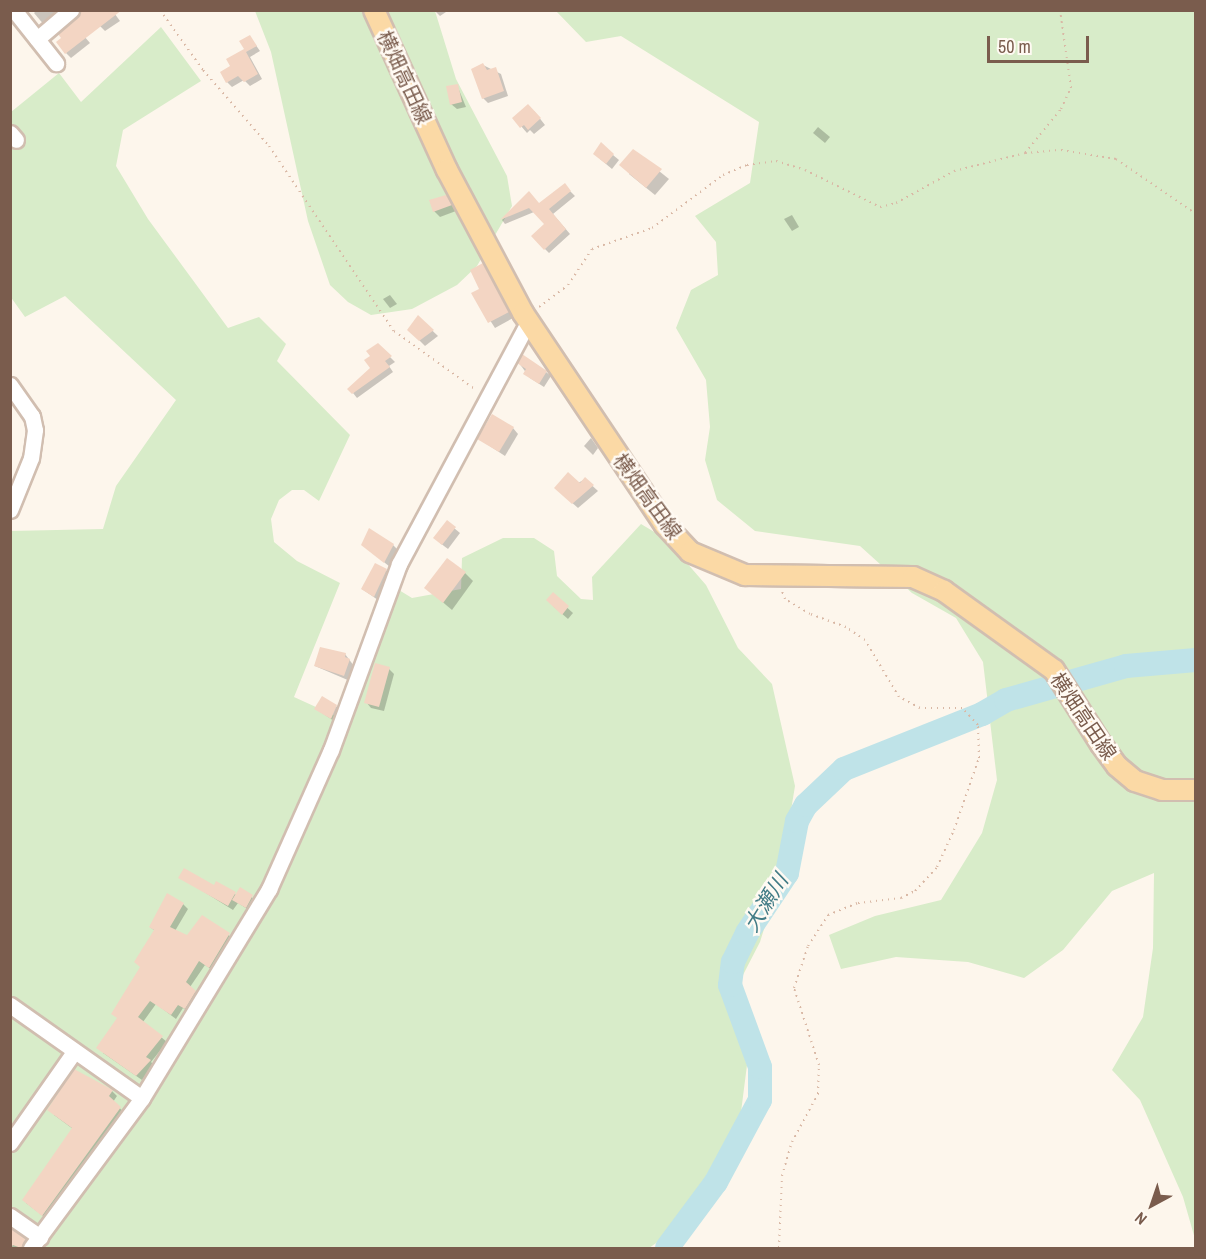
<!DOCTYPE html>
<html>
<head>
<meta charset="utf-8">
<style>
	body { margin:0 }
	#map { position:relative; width:1206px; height:1259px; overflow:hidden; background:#fdf6ec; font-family:"Archivo Narrow","Noto Sans JP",sans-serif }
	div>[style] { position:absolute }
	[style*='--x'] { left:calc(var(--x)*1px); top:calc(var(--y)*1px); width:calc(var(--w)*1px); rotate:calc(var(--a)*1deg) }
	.green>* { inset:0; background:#d8ecc9 }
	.shadow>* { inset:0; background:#0003 }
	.river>* { height:24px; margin:-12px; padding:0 12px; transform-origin:12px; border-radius:12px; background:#bfe3e8 }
	.building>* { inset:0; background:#f3d5c3 }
	.path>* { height:2px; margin-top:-1px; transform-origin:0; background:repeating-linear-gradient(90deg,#d9b8a5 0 1.5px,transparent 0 6px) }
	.roads { filter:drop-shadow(2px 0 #d1beb0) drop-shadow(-2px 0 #d1beb0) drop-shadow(0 2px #d1beb0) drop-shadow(0 -2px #d1beb0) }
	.minor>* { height:15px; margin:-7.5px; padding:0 7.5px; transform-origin:7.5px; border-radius:7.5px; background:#fff }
	.major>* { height:20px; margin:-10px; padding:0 10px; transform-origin:10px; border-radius:10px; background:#fbd9a5 }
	span { translate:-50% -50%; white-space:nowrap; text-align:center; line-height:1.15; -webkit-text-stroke:5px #fffaf3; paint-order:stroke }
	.street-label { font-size:20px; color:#7a5c4d }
	.water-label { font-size:21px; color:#437c86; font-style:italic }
	.frame { position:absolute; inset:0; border:12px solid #7a5c4d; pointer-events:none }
	.north { position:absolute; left:1122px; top:1175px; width:60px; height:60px; -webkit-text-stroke:4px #fffaf3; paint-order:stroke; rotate:220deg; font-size:16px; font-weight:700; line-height:24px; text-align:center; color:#7a5c4d }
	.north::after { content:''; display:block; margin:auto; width:21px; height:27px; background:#7a5c4d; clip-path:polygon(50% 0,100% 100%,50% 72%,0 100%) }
	.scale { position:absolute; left:987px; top:36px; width:102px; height:27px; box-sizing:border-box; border:3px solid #7a5c4d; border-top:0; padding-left:8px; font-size:18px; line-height:21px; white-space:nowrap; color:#7a5c4d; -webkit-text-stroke:4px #fffaf3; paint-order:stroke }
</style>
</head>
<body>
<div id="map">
	<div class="green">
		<i style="clip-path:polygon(255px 11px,435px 11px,456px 79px,507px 176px,512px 206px,477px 266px,457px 285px,412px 309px,371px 315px,348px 302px,330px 285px,308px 221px,271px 52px)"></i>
		<i style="clip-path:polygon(556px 11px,1195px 11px,1195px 1239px,1183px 1197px,1140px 1100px,1112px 1070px,1143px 1017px,1153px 948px,1154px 873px,1112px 891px,1063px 950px,1024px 978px,968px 962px,896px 957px,841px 969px,829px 935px,875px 916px,941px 900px,982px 833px,997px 780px,983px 662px,956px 618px,912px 593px,860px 546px,755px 531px,717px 500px,705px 460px,710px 427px,706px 380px,676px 328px,691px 290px,718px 275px,716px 242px,695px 216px,750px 183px,759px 122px,621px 36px,586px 42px)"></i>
		<i style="clip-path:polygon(161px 27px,201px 81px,123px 130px,116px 166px,148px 219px,228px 328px,259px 317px,286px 344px,277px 361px,350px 435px,319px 501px,304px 490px,292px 490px,279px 500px,271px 519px,274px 542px,297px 561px,340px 583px,294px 697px,340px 718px,394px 587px,412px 598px,461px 589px,462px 558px,503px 538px,534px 538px,554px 551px,557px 576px,581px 599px,593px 600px,592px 577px,641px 524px,666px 539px,706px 585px,738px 648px,772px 684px,795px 786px,780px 877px,760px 942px,727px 1006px,747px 1065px,740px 1120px,672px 1232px,649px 1248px,11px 1248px,10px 531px,103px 529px,116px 486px,176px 400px,65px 296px,25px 317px,10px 296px,11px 112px,59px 73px,81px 102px)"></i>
	</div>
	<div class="shadow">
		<i style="clip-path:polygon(37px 10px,62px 10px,45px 26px,34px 13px)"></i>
		<i style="clip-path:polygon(112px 10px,120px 21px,105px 31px,100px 26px)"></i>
		<i style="clip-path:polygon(434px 10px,449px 10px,440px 16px)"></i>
		<i style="clip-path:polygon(78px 29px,90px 43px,71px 58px,66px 53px)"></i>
		<i style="clip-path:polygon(250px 37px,260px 51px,250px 57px,262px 79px,250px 86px,244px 80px,232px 87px,227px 82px,232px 67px,246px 49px)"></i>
		<i style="clip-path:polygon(483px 65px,501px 74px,508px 96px,488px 103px,483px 98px)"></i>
		<i style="clip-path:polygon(457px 85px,466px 107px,457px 109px,451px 104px)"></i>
		<i style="clip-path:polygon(534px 111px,545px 125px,534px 134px,530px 130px,527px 133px,514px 118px)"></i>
		<i style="clip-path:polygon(818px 127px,830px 137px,825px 143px,813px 133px)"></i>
		<i style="clip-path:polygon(634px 151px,669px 179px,655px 195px,629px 174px)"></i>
		<i style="clip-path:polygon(613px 155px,619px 160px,612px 169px,600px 159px)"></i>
		<i style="clip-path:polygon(569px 190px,575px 196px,553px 214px,570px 234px,549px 253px,545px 249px,546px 224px,534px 212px,505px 224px,502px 220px,529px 193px,539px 205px)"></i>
		<i style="clip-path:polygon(446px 196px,456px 211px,440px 217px,434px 211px)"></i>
		<i style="clip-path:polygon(792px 215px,799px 227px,792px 231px,784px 219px)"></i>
		<i style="clip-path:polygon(483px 265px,513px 318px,495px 328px,473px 294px,481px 289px)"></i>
		<i style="clip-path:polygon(390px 295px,397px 304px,390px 308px,383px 299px)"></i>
		<i style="clip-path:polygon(418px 317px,438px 336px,425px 346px,414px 335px)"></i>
		<i style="clip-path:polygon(378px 345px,395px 362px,389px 366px,393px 372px,357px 398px,353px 393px,372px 368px,372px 356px)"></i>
		<i style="clip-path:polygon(519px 363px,546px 372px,551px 376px,544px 387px,530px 378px)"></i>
		<i style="clip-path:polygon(513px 428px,518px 434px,505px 456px,479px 439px)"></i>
		<i style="clip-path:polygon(591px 438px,598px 448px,593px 455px,584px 446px)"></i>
		<i style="clip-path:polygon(585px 479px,598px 491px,578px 508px,561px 493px)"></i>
		<i style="clip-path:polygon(454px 528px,460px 533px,448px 549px,440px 543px)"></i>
		<i style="clip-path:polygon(363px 545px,393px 545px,398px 550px,390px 567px)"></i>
		<i style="clip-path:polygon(386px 570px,390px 574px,378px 600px,362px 589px)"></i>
		<i style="clip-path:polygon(465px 573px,473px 581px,452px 610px,426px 588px)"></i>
		<i style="clip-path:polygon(553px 595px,573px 613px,568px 619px,553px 606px)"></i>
		<i style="clip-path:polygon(345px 654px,354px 666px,350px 681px,315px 666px)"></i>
		<i style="clip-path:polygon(389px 669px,394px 674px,384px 711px,371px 708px,366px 702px)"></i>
		<i style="clip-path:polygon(336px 706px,341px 712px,337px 723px,316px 709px)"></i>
		<i style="clip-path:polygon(180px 877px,237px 895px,240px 889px,258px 902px,252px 912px,238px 903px,233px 910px)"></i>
		<i style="clip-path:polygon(183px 904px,188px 909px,175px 931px,188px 937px,202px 917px,234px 939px,215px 972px,205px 965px,190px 987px,200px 997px,190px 1013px,183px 1008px,176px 1019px,156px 1004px,143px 1022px,167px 1042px,151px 1062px,155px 1066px,142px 1080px,103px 1053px,142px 968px,155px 931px,150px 927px)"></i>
		<i style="clip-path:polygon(74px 1071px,112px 1091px,117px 1096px,113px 1102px,125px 1113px,47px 1219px,26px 1203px,73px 1129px,54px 1115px)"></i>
		<i style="clip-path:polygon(10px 1230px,30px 1245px,28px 1248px,10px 1248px)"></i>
	</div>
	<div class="river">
		<i style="--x:667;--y:1248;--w:82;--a:-53.4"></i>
		<i style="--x:716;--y:1182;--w:93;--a:-61.8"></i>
		<i style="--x:760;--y:1100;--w:33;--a:-90"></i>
		<i style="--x:760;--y:1067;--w:87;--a:-110.1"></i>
		<i style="--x:730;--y:985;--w:23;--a:-83"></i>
		<i style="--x:733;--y:962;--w:32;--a:-64"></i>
		<i style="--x:747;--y:933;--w:72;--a:-56.3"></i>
		<i style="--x:787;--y:873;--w:53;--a:-79.1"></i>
		<i style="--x:797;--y:821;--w:18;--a:-61"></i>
		<i style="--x:806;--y:805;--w:52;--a:-43.5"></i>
		<i style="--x:844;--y:769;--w:149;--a:-21.7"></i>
		<i style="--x:982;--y:714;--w:28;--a:-30"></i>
		<i style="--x:1006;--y:700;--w:125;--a:-15.8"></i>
		<i style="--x:1126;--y:666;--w:70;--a:-4.9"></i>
	</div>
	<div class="building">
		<i style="clip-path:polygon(80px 10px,122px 10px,65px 54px,56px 42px,61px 38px,58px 34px)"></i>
		<i style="clip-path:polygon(250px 35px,257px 46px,246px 52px,258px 74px,244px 82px,238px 76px,226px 83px,220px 72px,230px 66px,226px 59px,244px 49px,239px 41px)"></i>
		<i style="clip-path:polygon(483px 63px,487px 70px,496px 67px,504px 91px,482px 99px,471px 69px)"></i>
		<i style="clip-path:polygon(458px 84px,462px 102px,450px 105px,446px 86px)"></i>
		<i style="clip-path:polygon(528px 104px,541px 118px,528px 130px,524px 125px,520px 128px,512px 118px)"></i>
		<i style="clip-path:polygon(601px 142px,614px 154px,606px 164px,593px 154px)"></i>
		<i style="clip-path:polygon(633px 149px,662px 169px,646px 188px,619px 165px)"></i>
		<i style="clip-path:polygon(565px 183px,571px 191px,549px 209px,566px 229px,544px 250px,531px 236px,544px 224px,529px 208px,500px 220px,529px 191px,539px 203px)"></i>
		<i style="clip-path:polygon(446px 195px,452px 205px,433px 212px,429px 200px)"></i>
		<i style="clip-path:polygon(483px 263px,509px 312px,488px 323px,471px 293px,479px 289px,470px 270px)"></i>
		<i style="clip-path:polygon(418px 315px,434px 330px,419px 341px,407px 330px)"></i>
		<i style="clip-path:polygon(378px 343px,392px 356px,385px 361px,390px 367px,352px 394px,347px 389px,370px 368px,364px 360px,370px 356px,366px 351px)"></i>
		<i style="clip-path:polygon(522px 354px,547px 371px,539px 384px,523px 374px,526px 369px,517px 363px)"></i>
		<i style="clip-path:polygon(492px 414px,514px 427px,499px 452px,477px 439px)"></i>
		<i style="clip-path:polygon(568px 472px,580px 483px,585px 477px,594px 485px,572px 504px,554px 488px)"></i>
		<i style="clip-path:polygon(447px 520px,456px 527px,442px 545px,433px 538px)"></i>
		<i style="clip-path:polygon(369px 528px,394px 544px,384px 563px,361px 545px)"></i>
		<i style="clip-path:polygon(447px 558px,466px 572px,443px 603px,424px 588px)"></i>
		<i style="clip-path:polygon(375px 563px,387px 569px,374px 597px,361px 589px)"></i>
		<i style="clip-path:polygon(553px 592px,569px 606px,562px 615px,546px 600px)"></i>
		<i style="clip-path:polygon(320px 647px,346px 653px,345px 657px,350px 659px,344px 676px,314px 666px)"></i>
		<i style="clip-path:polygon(375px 663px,390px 667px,379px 707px,364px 703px)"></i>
		<i style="clip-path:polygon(322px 696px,337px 705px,331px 719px,314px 709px)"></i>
		<i style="clip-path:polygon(184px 868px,214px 885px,216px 881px,236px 892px,228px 906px,178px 878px)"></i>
		<i style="clip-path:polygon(240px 887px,253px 895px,246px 908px,232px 900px)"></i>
		<i style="clip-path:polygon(167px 893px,184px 903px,170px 927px,187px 935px,202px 915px,230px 933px,209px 968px,199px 961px,186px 982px,196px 991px,185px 1009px,178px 1005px,171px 1015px,150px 1001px,138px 1017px,163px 1036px,146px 1057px,151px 1060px,136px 1076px,96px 1048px,117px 1018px,111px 1014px,140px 967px,134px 962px,154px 930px,149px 927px)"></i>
		<i style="clip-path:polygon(74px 1069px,113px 1090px,109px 1096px,121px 1107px,42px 1216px,22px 1200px,72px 1128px,47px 1110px)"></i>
		<i style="clip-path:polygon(10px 1228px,26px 1239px,21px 1248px,13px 1245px,10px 1248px)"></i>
	</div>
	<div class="path">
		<i style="--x:160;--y:10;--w:74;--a:54.4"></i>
		<i style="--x:203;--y:70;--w:101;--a:49"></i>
		<i style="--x:269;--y:146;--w:223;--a:56"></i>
		<i style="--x:394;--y:331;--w:101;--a:35.7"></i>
		<i style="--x:1025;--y:153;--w:57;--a:-50.7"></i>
		<i style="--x:1061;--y:109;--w:23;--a:-65"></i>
		<i style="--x:1071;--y:88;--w:79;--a:-98"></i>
		<i style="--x:539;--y:307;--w:36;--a:-37"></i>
		<i style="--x:568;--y:285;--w:43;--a:-56.3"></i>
		<i style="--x:592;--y:249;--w:64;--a:-19.3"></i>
		<i style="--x:652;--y:228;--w:89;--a:-36.7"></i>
		<i style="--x:723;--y:175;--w:26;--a:-23"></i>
		<i style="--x:747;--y:165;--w:29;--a:-8"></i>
		<i style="--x:776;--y:161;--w:30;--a:17"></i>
		<i style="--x:805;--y:170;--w:84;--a:26.3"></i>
		<i style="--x:880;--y:207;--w:16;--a:-14"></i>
		<i style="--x:896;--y:203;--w:66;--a:-28.9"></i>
		<i style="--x:954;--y:171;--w:73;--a:-14.2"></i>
		<i style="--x:1025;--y:153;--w:36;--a:-5"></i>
		<i style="--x:1061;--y:150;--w:56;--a:9.3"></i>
		<i style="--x:1116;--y:159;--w:97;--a:34.5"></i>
		<i style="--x:779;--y:1248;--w:72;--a:-87.6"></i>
		<i style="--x:782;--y:1176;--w:35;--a:-74"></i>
		<i style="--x:792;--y:1142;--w:55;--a:-61.6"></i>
		<i style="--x:818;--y:1094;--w:29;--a:-88"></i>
		<i style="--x:819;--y:1065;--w:81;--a:-108"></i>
		<i style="--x:794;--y:988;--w:44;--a:-71.6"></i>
		<i style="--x:808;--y:946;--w:37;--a:-57"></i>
		<i style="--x:828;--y:915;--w:32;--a:-22"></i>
		<i style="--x:858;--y:903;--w:43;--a:-6.6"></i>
		<i style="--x:901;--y:898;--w:16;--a:-27"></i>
		<i style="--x:915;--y:891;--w:33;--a:-47"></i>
		<i style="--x:937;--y:867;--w:41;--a:-65.3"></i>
		<i style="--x:954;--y:830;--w:76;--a:-70.9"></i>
		<i style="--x:979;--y:758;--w:33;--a:-92"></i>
		<i style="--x:978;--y:725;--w:23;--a:-133"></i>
		<i style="--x:962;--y:708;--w:42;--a:180"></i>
		<i style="--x:920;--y:708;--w:24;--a:-152"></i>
		<i style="--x:899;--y:697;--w:66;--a:-120.8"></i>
		<i style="--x:865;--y:640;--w:23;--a:-146"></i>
		<i style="--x:846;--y:627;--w:38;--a:-160"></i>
		<i style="--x:810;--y:614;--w:29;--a:-149"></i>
		<i style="--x:785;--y:599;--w:9;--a:-111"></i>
	</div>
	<div class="roads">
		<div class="minor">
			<i style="--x:14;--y:10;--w:68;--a:51.6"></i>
			<i style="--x:37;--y:39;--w:45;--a:-40.5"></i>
			<i style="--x:10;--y:133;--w:9;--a:49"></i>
			<i style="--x:10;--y:385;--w:38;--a:55"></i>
			<i style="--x:32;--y:416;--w:14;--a:78"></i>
			<i style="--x:35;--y:430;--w:28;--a:98"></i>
			<i style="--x:31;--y:458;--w:56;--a:112"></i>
			<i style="--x:10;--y:1005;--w:161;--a:35.2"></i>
			<i style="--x:10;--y:1143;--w:111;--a:-54.9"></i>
			<i style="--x:10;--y:1216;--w:37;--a:35"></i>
			<i style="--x:31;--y:1248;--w:187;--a:-53.5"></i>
			<i style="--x:142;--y:1098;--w:245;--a:-58.7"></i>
			<i style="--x:269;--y:889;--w:152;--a:-66"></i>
			<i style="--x:331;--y:750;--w:198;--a:-69.9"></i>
			<i style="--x:399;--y:564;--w:274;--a:-61.9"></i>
		</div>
		<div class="major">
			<i style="--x:374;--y:10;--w:176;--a:65.5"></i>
			<i style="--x:447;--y:170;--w:162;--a:62"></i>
			<i style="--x:523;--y:313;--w:255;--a:56.2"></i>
			<i style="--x:665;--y:525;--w:37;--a:47"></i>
			<i style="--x:690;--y:552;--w:60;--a:22.7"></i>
			<i style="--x:745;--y:575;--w:168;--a:0.7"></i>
			<i style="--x:913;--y:577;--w:34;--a:24"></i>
			<i style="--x:944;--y:591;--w:135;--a:35.7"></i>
			<i style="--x:1054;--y:670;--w:88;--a:57.6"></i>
			<i style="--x:1101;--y:744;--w:27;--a:54"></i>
			<i style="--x:1117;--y:766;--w:23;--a:40"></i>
			<i style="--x:1135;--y:781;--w:28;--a:18"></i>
			<i style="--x:1162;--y:790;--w:34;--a:0"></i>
		</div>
	</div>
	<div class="street-label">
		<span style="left:405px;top:77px;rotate:65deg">横畑高田線</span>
		<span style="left:648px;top:496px;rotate:54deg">横畑高田線</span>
		<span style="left:1084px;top:716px;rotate:56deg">横畑高田線</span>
	</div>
	<div class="water-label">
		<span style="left:766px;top:903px;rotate:-58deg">大瀬川</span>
	</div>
	<div class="frame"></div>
	<div class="north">N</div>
	<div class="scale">50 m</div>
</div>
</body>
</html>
